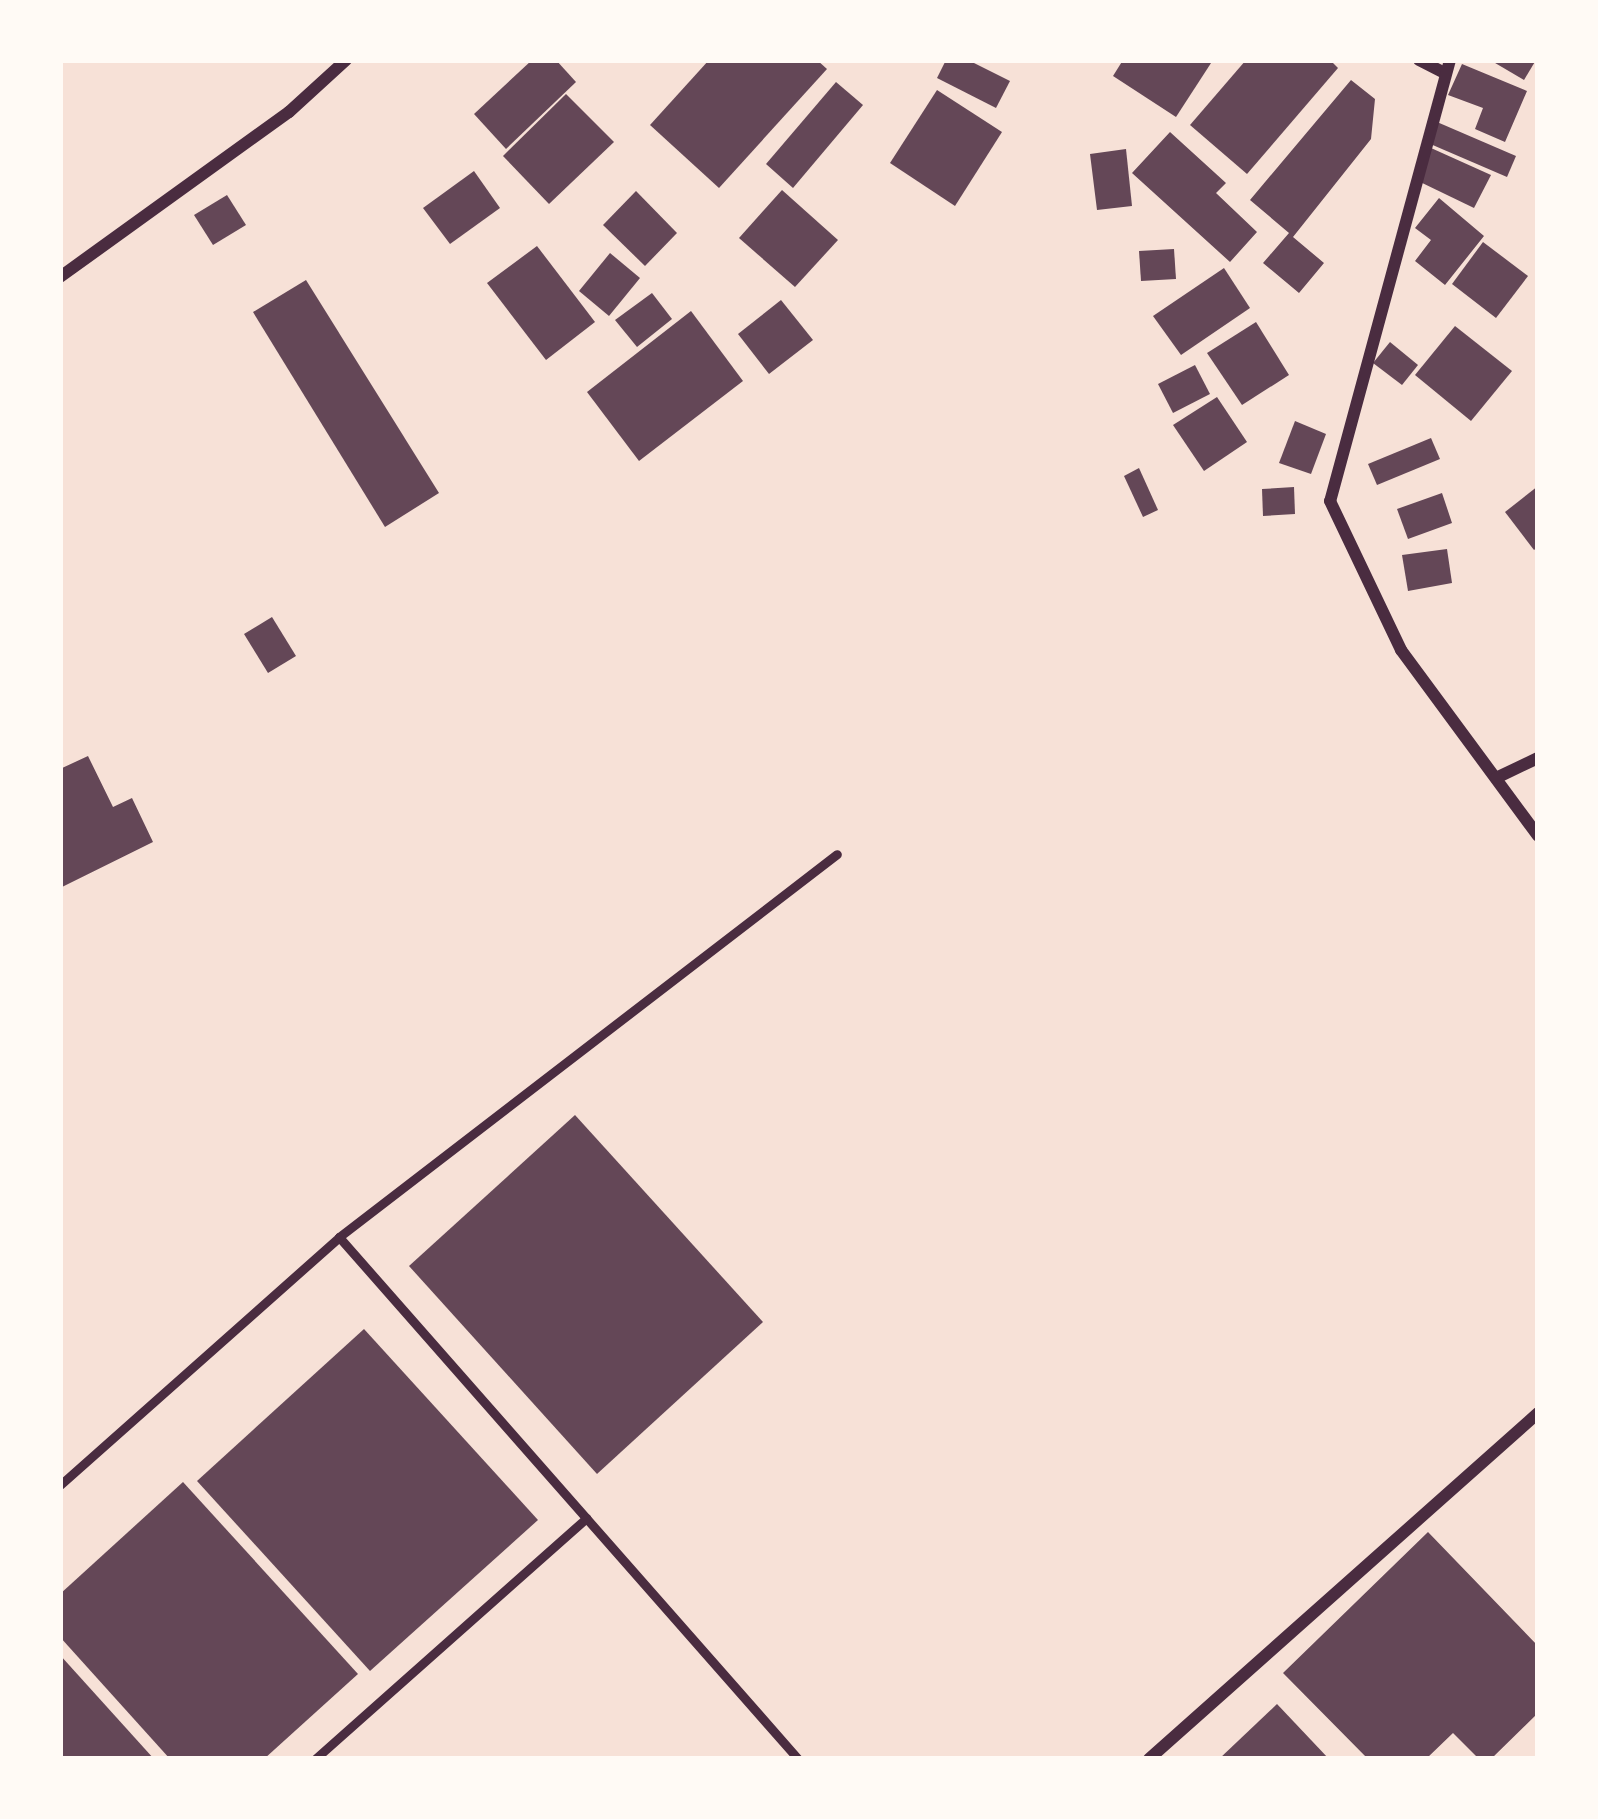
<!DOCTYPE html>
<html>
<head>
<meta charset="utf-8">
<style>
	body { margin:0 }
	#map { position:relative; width:1598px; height:1819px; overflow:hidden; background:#f7e1d7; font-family:"Nunito Sans",sans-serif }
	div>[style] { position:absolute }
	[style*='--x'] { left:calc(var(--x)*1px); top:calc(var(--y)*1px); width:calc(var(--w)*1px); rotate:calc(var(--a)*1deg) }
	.building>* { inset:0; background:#644757 }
	.service>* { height:9px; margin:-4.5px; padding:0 4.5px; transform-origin:4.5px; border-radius:4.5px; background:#4a2c40 }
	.minor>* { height:12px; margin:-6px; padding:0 6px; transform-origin:6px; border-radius:6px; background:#4a2c40 }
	span { translate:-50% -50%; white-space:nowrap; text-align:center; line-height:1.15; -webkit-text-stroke:10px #fffaf5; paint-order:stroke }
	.frame { position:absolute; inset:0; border:63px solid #fffaf5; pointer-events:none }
</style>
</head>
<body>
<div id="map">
	<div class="building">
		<i style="clip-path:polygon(532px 60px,556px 60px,576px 82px,506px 149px,474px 114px)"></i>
		<i style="clip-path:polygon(709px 60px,817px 60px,827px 69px,719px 188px,650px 125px)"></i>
		<i style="clip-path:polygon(946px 60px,968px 60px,1010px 81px,996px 108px,937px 78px)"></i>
		<i style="clip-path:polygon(1123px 60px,1213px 60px,1176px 117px,1113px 76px)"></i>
		<i style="clip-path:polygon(1246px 60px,1330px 60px,1338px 68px,1247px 174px,1190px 125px)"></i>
		<i style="clip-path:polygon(1490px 60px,1536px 60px,1524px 80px)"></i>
		<i style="clip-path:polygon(1462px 64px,1527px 91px,1505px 142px,1475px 129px,1483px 108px,1448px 95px)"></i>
		<i style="clip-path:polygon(1351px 80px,1375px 99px,1371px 139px,1293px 237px,1324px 263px,1299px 293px,1263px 263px,1289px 233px,1250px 200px)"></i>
		<i style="clip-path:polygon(836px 82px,863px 105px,793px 188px,766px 164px)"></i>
		<i style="clip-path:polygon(937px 90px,1002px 132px,955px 206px,890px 163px)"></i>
		<i style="clip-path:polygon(566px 94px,614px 142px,549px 204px,503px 156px)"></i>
		<i style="clip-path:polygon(1437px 122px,1516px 156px,1507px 177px,1428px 143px)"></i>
		<i style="clip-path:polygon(1170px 132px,1226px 183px,1216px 193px,1257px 232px,1230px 262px,1132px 173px)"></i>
		<i style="clip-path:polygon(1431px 148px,1491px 175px,1474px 208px,1416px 180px)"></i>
		<i style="clip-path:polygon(1126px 149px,1132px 206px,1097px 210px,1090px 154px)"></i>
		<i style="clip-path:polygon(474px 171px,500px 208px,450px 244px,423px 208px)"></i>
		<i style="clip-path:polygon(782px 190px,838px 240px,795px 287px,739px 238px)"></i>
		<i style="clip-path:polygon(636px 191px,677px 233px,645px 266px,603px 225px)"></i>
		<i style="clip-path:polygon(227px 195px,246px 225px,213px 245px,194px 215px)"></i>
		<i style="clip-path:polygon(1439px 198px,1484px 236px,1445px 285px,1415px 261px,1431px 240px,1415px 228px)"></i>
		<i style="clip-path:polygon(1483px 242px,1528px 276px,1496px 318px,1452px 284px)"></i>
		<i style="clip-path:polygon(537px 246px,595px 322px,546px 360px,487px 283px)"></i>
		<i style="clip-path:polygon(1174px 249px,1176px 279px,1141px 281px,1139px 251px)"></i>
		<i style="clip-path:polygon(610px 253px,640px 278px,609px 316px,579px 291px)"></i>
		<i style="clip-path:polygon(1224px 268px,1250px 308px,1181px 355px,1153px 316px)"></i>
		<i style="clip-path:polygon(306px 280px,439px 493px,385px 527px,253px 312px)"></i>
		<i style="clip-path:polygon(652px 293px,672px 319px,637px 347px,615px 320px)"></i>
		<i style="clip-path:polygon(781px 300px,813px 340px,769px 374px,738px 334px)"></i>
		<i style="clip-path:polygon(691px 311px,743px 381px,639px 461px,587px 392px)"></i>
		<i style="clip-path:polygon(1256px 322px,1289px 375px,1242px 405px,1207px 353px)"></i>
		<i style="clip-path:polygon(1455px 326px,1512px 371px,1471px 421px,1415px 375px)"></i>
		<i style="clip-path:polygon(1390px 342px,1418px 365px,1402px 385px,1373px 363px)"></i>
		<i style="clip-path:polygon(1195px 365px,1210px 394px,1173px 413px,1158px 384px)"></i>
		<i style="clip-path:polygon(1217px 397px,1247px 442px,1204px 471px,1173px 425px)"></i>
		<i style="clip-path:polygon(1295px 421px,1326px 434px,1311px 474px,1279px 463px)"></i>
		<i style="clip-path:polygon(1431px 438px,1440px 459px,1377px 485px,1368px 464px)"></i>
		<i style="clip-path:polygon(1139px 468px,1158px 510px,1143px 517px,1124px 476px)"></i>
		<i style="clip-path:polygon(1538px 486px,1538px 547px,1534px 550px,1505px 512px)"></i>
		<i style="clip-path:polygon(1294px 487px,1295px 514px,1263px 516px,1262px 489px)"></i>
		<i style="clip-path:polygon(1442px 493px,1452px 523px,1408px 539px,1397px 509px)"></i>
		<i style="clip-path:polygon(1447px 549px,1452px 583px,1408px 591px,1402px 555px)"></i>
		<i style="clip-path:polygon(272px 617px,296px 656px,268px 673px,244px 634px)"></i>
		<i style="clip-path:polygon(88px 756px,113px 807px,132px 798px,153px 842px,60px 888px,60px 769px)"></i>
		<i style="clip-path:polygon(575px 1115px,763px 1322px,597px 1474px,409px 1266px)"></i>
		<i style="clip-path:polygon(364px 1329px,538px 1520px,370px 1671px,197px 1481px)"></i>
		<i style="clip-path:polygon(183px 1482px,358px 1674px,264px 1759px,170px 1759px,60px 1637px,60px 1594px)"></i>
		<i style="clip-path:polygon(1428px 1532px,1538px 1646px,1538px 1713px,1491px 1759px,1479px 1759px,1453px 1733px,1426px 1759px,1368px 1759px,1283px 1673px)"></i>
		<i style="clip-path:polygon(60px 1655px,154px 1759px,60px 1759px)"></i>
		<i style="clip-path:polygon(1277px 1704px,1329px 1759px,1219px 1759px)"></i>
	</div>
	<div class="service">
		<i style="--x:339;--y:1237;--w:695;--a:48.67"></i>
		<i style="--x:60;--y:1485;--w:373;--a:-41.6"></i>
		<i style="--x:339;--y:1237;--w:628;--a:-37.56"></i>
		<i style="--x:315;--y:1759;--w:363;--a:-41.6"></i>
	</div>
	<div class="minor">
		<i style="--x:1419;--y:60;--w:28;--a:27"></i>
		<i style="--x:1450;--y:60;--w:457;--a:105.2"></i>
		<i style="--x:1330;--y:501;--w:165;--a:64.5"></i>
		<i style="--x:1401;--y:650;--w:231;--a:53.6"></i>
		<i style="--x:60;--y:277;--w:282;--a:-35.8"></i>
		<i style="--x:289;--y:112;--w:77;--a:-42.4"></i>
		<i style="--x:1496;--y:778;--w:47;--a:-25.5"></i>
		<i style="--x:1149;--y:1759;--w:521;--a:-41.65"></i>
	</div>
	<div class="frame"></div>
</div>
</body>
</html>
